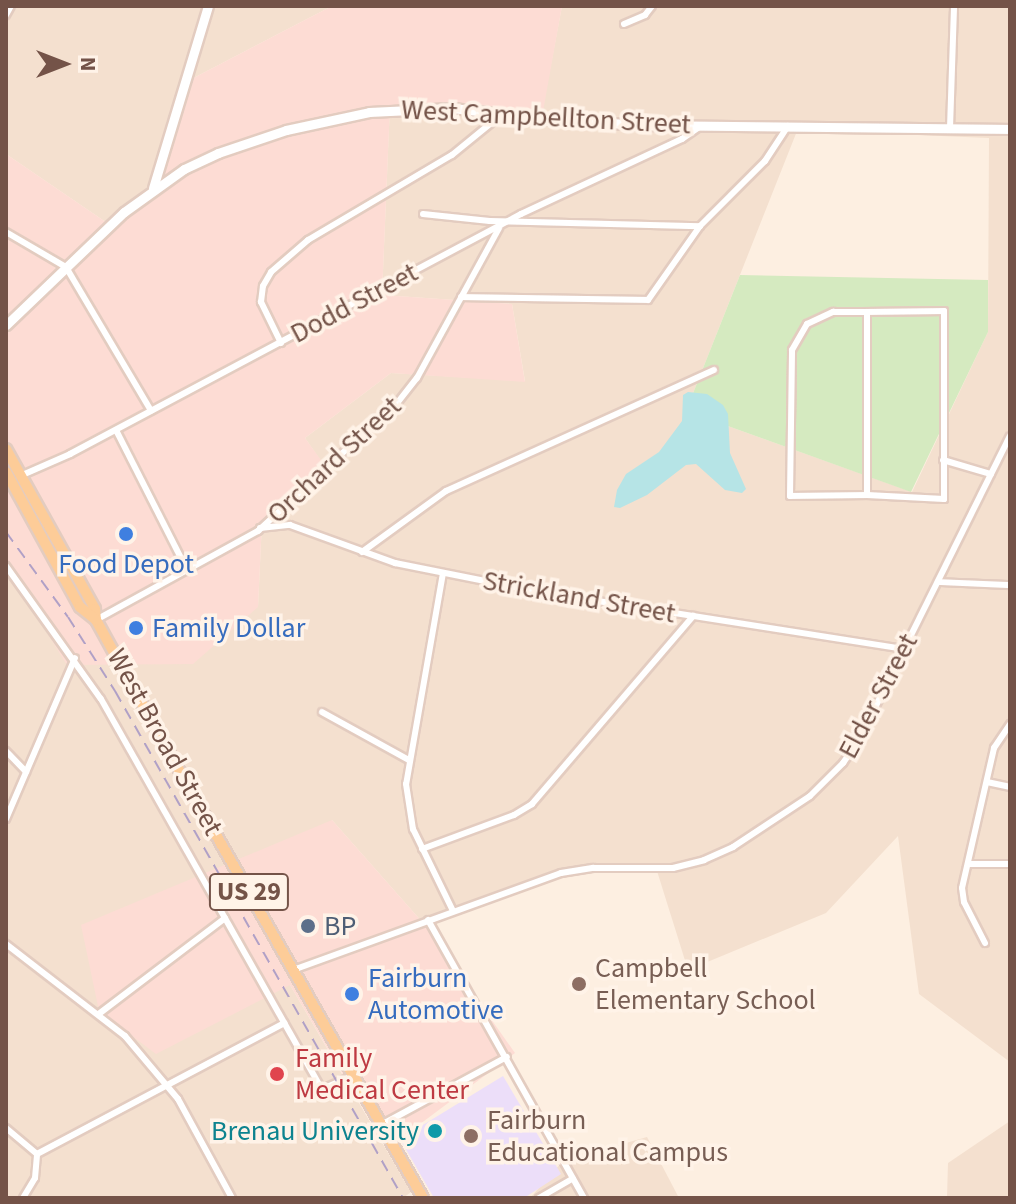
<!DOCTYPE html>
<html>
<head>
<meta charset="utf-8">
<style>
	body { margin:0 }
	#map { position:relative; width:1016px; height:1204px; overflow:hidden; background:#fdefe1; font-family:"Source Sans 3",sans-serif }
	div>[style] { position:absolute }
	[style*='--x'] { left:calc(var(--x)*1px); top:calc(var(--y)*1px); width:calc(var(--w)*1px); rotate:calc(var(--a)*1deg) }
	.residential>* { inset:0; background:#f4e0cf }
	.commercial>* { inset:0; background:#fddcd4 }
	.education>* { inset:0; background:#ecdef9 }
	.green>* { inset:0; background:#d5eac0 }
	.water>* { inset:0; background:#b6e4e6 }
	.roads { filter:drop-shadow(2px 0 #e3ccc0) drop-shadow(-2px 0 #e3ccc0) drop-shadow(0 2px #e3ccc0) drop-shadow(0 -2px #e3ccc0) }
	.minor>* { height:6px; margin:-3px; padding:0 3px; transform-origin:3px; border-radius:3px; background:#fff }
	.secondary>* { height:9px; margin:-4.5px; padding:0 4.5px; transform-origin:4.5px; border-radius:4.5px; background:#fff }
	.primary>* { height:10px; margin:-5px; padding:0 5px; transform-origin:5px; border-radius:5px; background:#fdcc98 }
	.rail>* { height:2px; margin-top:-1px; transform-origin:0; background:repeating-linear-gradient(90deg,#b0a0c6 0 12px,transparent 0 20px) }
	.dots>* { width:22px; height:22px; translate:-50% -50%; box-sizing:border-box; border:4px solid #fff3e8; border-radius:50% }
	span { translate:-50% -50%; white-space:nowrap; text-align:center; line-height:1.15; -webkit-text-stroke:7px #fff3e8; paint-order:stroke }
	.shield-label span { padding:2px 6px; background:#fff3e8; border:2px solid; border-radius:6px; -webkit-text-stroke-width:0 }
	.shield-label { font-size:26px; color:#745348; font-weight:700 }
	.street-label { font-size:28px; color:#745348 }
	.shop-label { font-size:28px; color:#366cbe }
	.left { translate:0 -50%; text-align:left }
	.service-label { font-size:28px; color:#4e5e75 }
	.education-label { font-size:28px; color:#785e54 }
	.health-label { font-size:28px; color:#be3a42 }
	.culture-label { font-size:28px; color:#0d838f }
	.right { translate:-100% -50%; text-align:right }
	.frame { position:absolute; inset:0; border:8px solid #745348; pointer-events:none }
	.north { position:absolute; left:24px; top:24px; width:80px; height:80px; -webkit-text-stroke:6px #fff3e8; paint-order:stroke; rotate:90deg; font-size:22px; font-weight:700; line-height:32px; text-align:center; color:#745348 }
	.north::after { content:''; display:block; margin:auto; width:28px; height:36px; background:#745348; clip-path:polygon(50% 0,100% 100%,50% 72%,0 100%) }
</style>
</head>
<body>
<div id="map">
	<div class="residential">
		<i style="clip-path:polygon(6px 6px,332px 6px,182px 84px,156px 184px,113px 227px,6px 154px)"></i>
		<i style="clip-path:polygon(evenodd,562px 6px,1010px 6px,1010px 1062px,919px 994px,898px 836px,826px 913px,688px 970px,657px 871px,558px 871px,423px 923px,332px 820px,290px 985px,411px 1192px,403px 1198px,6px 1198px,6px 567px,258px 607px,262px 521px,330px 474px,305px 438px,391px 373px,525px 381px,512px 304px,382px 295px,390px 104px,433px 104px,541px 117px,562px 6px,801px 121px,917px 135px,989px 138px,988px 332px,912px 492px,686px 411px,801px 121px)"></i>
		<i style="clip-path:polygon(1010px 1121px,1010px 1198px,947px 1198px,948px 1163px)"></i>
		<i style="clip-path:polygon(647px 1137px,679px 1198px,530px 1198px,563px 1161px)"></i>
	</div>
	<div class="commercial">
		<i style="clip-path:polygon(332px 6px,562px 6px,542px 117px,433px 104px,390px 105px,382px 295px,512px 304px,525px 382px,391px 373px,305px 438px,331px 474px,262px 521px,258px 607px,193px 664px,67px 665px,6px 567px,6px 154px,113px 227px,156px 184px,182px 84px)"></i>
		<i style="clip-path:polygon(332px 820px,423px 923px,515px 1053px,400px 1139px,378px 1134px,290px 985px,156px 1054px,99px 1011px,81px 925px)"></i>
	</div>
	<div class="education">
		<i style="clip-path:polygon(503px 1076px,561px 1174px,524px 1198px,434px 1198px,400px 1139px)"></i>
	</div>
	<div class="green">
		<i style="clip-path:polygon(740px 275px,988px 280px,988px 332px,911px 492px,686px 411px)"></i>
	</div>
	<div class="water">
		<i style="clip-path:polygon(688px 392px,707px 394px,723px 405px,728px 414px,730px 453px,746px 489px,742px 493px,725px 490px,696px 464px,686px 465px,647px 495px,620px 508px,614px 507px,617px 490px,626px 474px,659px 452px,682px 421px,683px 395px)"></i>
	</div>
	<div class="roads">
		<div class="minor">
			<i style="--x:6;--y:15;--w:10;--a:-61"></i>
			<i style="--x:624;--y:24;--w:23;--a:-23"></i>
			<i style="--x:645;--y:15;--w:11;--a:-52"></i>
			<i style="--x:950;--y:128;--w:122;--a:-88.1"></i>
			<i style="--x:423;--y:214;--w:67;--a:6"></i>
			<i style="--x:490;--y:221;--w:210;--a:1.4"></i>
			<i style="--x:6;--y:232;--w:69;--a:30.3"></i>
			<i style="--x:66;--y:267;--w:167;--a:59.4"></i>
			<i style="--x:461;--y:297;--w:187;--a:0.9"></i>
			<i style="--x:648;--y:300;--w:90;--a:-54.9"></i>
			<i style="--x:700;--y:226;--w:92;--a:-45"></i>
			<i style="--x:765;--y:161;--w:42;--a:-56.7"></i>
			<i style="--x:944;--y:311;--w:188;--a:90"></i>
			<i style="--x:944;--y:499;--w:77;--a:-177"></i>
			<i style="--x:867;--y:495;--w:183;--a:-90"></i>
			<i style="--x:867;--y:312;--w:77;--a:-0.7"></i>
			<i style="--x:281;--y:343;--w:46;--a:-116"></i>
			<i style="--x:261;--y:302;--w:16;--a:-83"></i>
			<i style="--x:263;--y:286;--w:16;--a:-60"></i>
			<i style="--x:271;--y:272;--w:49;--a:-40.9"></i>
			<i style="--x:308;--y:240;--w:167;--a:-30.6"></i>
			<i style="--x:452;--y:155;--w:63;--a:-39.2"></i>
			<i style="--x:116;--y:430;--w:157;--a:63.1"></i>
			<i style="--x:943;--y:460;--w:50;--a:16.3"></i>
			<i style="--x:20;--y:476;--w:55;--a:-23.7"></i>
			<i style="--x:70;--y:454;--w:511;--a:-28.02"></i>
			<i style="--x:521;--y:214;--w:178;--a:-25"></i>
			<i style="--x:682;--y:139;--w:24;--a:-35"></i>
			<i style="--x:867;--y:495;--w:77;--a:179.3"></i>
			<i style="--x:790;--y:496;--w:146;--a:-89.2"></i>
			<i style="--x:792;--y:350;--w:30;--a:-60"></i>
			<i style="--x:807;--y:324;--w:29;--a:-25"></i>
			<i style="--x:833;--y:312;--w:34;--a:0"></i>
			<i style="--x:260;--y:528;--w:30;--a:-6"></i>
			<i style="--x:290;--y:525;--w:112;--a:19.9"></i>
			<i style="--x:395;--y:563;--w:148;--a:11.3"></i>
			<i style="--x:540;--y:592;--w:368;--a:8.9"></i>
			<i style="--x:362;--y:552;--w:104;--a:-36"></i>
			<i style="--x:446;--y:491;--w:294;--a:-24.3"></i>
			<i style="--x:6;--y:566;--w:163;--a:54.5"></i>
			<i style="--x:101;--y:699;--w:448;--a:60.5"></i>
			<i style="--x:322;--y:1089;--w:34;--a:-23"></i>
			<i style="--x:443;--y:573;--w:214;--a:99.9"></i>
			<i style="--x:406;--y:784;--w:46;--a:81.2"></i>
			<i style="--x:413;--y:829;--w:91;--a:64"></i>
			<i style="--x:938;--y:582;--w:72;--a:2.4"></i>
			<i style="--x:96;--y:620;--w:185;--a:-28.8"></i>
			<i style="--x:258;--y:531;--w:190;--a:-42.7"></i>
			<i style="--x:398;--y:402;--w:31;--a:-52"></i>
			<i style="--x:417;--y:378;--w:171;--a:-61.3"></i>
			<i style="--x:322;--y:712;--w:99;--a:28.9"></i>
			<i style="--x:6;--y:751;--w:29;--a:46"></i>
			<i style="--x:987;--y:782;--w:24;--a:12"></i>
			<i style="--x:6;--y:819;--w:175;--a:-66.8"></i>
			<i style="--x:422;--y:849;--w:98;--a:-20.3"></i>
			<i style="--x:514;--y:815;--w:21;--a:-31"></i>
			<i style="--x:532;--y:804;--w:248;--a:-49.4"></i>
			<i style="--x:968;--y:864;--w:42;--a:0"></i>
			<i style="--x:428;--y:920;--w:319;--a:60.7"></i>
			<i style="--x:985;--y:943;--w:46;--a:-117.1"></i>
			<i style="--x:964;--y:902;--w:14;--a:-98"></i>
			<i style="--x:962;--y:888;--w:144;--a:-77.1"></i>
			<i style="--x:994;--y:748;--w:29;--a:-56"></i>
			<i style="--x:6;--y:944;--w:150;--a:37.7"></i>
			<i style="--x:125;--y:1036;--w:82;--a:49.9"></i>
			<i style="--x:178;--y:1099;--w:113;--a:61.4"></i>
			<i style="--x:293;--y:970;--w:285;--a:-19.9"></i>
			<i style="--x:561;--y:873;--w:33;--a:-9"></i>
			<i style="--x:594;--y:868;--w:79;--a:0"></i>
			<i style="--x:673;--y:868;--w:32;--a:-14"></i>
			<i style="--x:704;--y:860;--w:32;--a:-24"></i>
			<i style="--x:733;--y:847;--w:92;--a:-33.5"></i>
			<i style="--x:810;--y:796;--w:47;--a:-45"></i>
			<i style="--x:843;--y:763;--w:28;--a:-55"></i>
			<i style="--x:859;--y:740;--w:339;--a:-63.6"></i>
			<i style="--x:100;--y:1013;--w:157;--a:-37.2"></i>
			<i style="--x:381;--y:1125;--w:143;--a:-28.4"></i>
			<i style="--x:6;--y:1128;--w:40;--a:40"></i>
			<i style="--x:37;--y:1154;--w:280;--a:-27.9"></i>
			<i style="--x:23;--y:1198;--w:23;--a:-59"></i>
			<i style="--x:35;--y:1178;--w:24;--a:-85"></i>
			<i style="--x:539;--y:1198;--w:39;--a:-30"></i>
		</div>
		<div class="secondary">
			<i style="--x:153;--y:188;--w:190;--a:-73.2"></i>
			<i style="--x:6;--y:325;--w:163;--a:-43.8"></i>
			<i style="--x:124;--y:212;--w:74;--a:-35.6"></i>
			<i style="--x:184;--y:169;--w:38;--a:-25"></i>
			<i style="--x:218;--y:153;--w:72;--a:-18.7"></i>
			<i style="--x:286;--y:130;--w:85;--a:-12.2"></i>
			<i style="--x:369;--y:112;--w:84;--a:-2.7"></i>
			<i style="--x:453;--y:108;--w:90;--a:7"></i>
			<i style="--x:542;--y:119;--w:102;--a:3.4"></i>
			<i style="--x:644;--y:125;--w:366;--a:0.6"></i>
		</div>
		<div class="primary">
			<i style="--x:6;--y:449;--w:183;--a:60.9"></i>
			<i style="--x:95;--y:609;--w:11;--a:85"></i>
			<i style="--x:96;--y:620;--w:137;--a:61.2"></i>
			<i style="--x:162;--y:740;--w:527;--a:60.32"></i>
			<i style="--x:6;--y:472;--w:154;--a:61.3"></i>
			<i style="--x:80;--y:607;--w:21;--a:39"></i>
		</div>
	</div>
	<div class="rail">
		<i style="--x:6;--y:532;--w:105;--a:53.9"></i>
		<i style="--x:68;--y:617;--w:88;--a:57.6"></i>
		<i style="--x:115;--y:691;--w:583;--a:60.4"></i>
	</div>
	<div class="dots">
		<i style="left:126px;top:534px;background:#3f7fe0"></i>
		<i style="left:136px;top:628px;background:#3f7fe0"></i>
		<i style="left:308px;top:926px;background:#5c6f8a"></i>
		<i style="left:579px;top:984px;background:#8d6e63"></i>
		<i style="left:352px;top:994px;background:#3f7fe0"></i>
		<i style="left:277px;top:1074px;background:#e0444e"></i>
		<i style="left:435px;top:1131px;background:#0f9aa8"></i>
		<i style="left:471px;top:1136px;background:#8d6e63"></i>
	</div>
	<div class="shield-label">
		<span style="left:249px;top:892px">US 29</span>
	</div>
	<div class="street-label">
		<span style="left:546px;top:117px;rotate:3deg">West Campbellton Street</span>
		<span style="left:354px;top:303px;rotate:-28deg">Dodd Street</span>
		<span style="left:334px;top:460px;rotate:-43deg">Orchard Street</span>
		<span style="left:579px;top:597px;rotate:10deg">Strickland Street</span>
		<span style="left:878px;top:696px;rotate:-62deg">Elder Street</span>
		<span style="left:165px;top:742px;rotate:61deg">West Broad Street</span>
	</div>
	<div class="shop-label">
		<span style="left:126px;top:564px">Food Depot</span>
		<span class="left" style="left:152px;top:628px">Family Dollar</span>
		<span class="left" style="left:368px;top:994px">Fairburn<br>Automotive</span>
	</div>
	<div class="service-label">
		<span class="left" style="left:324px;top:926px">BP</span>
	</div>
	<div class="education-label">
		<span class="left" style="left:595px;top:984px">Campbell<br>Elementary School</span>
		<span class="left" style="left:487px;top:1136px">Fairburn<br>Educational Campus</span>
	</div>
	<div class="health-label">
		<span class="left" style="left:295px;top:1074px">Family<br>Medical Center</span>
	</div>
	<div class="culture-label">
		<span class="right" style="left:419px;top:1131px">Brenau University</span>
	</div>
	<div class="frame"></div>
	<div class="north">N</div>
</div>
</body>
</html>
